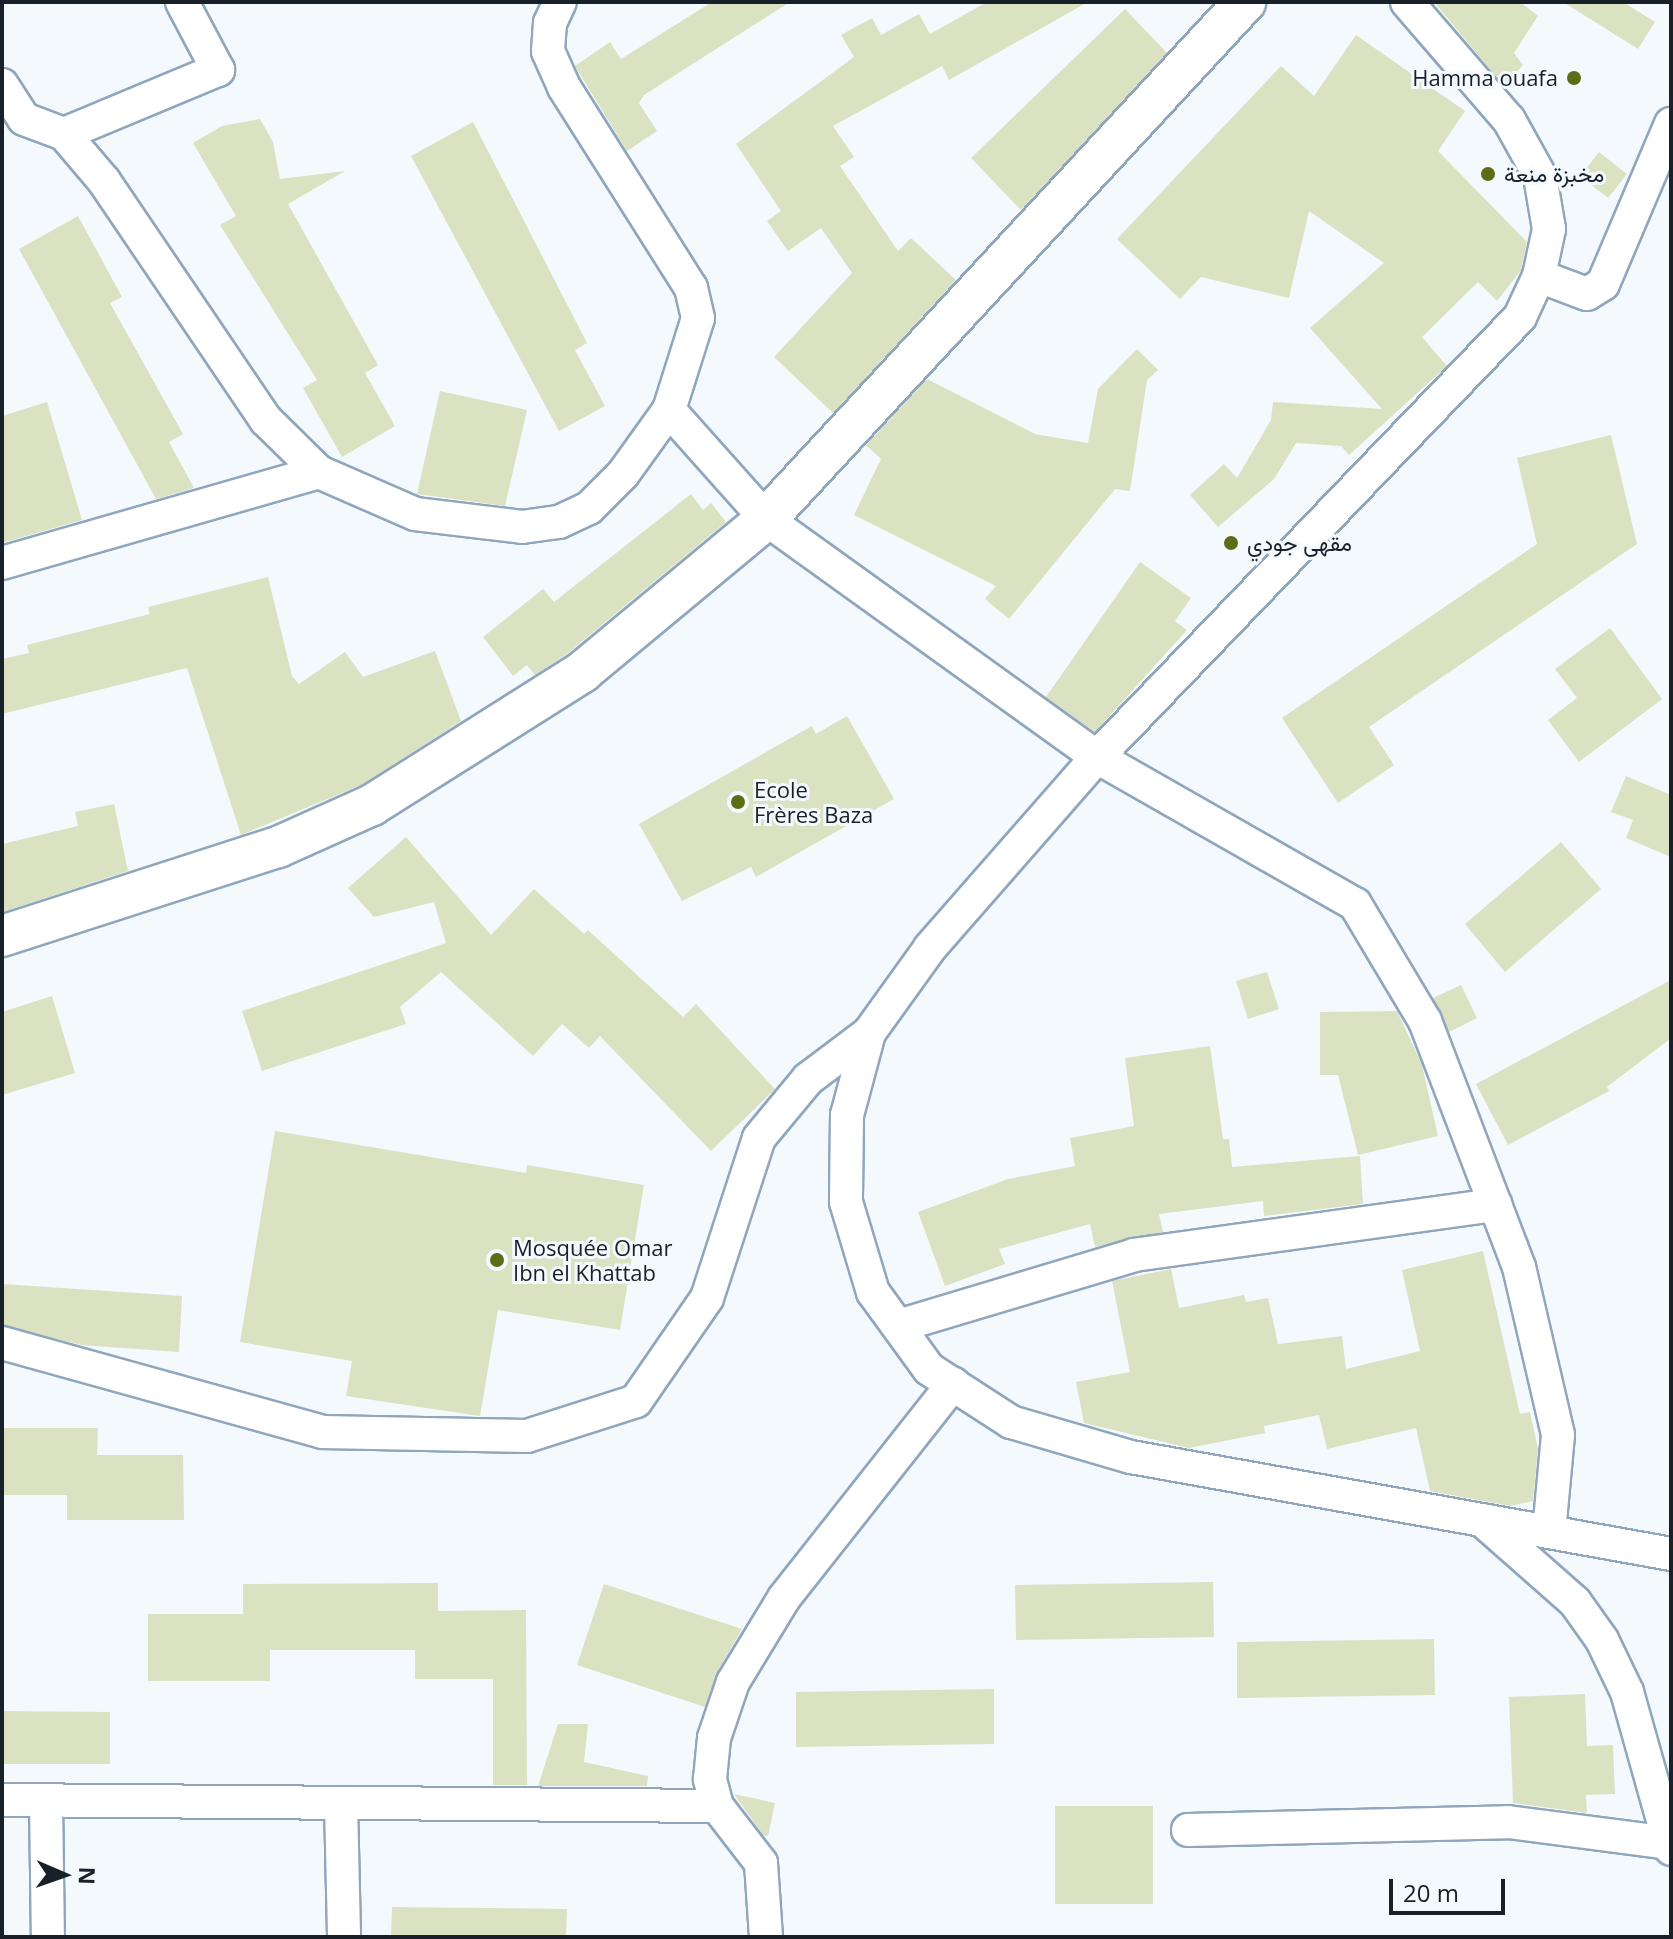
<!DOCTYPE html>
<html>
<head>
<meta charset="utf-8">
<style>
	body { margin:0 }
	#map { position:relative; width:1673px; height:1939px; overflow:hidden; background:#f4f9fe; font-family:"Open Sans",Vazirmatn,sans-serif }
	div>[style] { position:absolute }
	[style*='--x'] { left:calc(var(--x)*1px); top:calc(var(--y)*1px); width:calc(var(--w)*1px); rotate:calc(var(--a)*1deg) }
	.building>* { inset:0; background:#dae2c2 }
	.roads { filter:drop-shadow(2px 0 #8fa6bd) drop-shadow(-2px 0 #8fa6bd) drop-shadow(0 2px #8fa6bd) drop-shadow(0 -2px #8fa6bd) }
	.minor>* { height:32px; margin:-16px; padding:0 16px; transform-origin:16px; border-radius:16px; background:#fff }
	.tertiary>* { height:40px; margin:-20px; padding:0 20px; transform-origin:20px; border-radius:20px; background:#fff }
	.dots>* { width:22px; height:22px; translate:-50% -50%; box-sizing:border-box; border:4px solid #f4f9fe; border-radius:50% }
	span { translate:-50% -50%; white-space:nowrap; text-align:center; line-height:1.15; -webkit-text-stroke:6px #f4f9fe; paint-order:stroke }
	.poi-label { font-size:22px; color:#182029 }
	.right { translate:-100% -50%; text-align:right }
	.left { translate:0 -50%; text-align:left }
	.frame { position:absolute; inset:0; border:4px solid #182029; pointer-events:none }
	.north { position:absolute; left:24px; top:1835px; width:80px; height:80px; -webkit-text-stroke:6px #f4f9fe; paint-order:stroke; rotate:92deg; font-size:22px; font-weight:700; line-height:32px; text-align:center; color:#182029 }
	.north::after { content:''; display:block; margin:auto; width:28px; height:36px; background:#182029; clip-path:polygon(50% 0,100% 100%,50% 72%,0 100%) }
	.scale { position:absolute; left:1389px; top:1879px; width:116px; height:36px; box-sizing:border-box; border:4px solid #182029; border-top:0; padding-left:10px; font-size:24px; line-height:28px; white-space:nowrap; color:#182029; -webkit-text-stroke:6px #f4f9fe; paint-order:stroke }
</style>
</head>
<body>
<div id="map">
	<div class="building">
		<i style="clip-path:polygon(712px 2px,790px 2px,644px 95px,639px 103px,657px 131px,627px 151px,575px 66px,610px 42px,621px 59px)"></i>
		<i style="clip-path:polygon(987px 2px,1088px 2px,949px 80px,942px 66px,833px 126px,854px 157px,840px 166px,898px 251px,911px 238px,956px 280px,833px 413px,774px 357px,852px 273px,821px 228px,788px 251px,767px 221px,781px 211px,736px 144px,854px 57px,841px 35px,872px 18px,881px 35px,919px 14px,930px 34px)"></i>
		<i style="clip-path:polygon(1434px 2px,1520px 2px,1538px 16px,1514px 53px,1523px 65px,1504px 86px)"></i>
		<i style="clip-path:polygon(1563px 2px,1623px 2px,1655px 22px,1638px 49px)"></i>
		<i style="clip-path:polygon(1125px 9px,1167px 53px,1021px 210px,971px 158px)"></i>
		<i style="clip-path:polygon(1356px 35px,1465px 111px,1438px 151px,1527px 242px,1521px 270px,1497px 301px,1478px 282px,1422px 337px,1447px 366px,1349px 455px,1341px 446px,1296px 443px,1274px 479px,1218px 527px,1190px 495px,1224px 464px,1237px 478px,1271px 420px,1273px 402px,1382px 409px,1310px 328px,1384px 263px,1309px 211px,1289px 298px,1201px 277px,1180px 299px,1117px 239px,1281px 66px,1314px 96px)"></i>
		<i style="clip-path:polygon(260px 119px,273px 142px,280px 179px,345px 171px,288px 204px,378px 365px,365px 373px,395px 426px,342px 457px,303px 388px,317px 380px,220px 225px,236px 216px,193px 143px,222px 126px)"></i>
		<i style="clip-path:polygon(473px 122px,587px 343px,575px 350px,605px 406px,559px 431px,411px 156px)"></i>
		<i style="clip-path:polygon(1599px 152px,1627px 174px,1608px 198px,1580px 176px)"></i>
		<i style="clip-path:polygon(78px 216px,122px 297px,110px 303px,183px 434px,169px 442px,194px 488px,156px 499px,19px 249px)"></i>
		<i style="clip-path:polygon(1137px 349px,1158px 370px,1147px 380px,1130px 491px,1115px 489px,1009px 619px,985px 599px,996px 586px,854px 515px,881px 459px,866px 445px,927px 379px,1035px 434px,1088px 443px,1098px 389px)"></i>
		<i style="clip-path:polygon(440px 391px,527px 410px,505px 506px,417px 494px)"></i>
		<i style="clip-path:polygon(47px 402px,82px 520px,2px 543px,2px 416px)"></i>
		<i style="clip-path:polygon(1611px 435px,1637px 544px,1369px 727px,1394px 765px,1338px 803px,1282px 718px,1537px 544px,1517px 458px)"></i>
		<i style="clip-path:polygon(691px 494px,703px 510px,711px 503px,726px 522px,568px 653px,535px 675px,527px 665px,513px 676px,483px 637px,543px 589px,554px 602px)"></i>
		<i style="clip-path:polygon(1140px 562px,1191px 598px,1175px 621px,1187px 630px,1095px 732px,1046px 697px)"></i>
		<i style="clip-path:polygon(268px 577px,292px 676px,299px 684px,345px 652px,363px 677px,435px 651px,461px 721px,361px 785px,241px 835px,187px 668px,2px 714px,2px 659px,29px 653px,27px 645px,150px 614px,148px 607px)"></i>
		<i style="clip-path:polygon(1610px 628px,1662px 699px,1579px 762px,1548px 720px,1577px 698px,1555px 669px)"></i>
		<i style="clip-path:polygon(847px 716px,894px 799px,756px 877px,751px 867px,682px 901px,639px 824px,812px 726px,816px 734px)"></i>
		<i style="clip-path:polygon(1626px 776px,1671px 795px,1671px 857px,1626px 838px,1633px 820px,1611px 812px)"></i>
		<i style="clip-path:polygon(114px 804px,128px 871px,2px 912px,2px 844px,78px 826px,75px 812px)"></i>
		<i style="clip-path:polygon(406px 837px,491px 935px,534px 889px,584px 934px,588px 930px,683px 1017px,696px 1004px,775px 1089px,711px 1151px,600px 1036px,589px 1048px,562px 1024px,533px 1056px,441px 972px,400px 1007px,406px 1024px,262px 1071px,242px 1011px,446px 943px,434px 902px,374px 917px,348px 888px)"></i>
		<i style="clip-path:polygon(1561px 842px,1601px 889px,1505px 972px,1465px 924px)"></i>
		<i style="clip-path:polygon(1267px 972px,1279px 1009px,1248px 1019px,1236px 981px)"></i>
		<i style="clip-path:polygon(1671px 980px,1671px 1038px,1607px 1087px,1609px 1091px,1508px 1145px,1476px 1084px)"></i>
		<i style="clip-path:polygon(1461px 985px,1477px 1018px,1449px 1032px,1433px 998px)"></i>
		<i style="clip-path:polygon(52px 996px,75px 1073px,2px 1095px,2px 1012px)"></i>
		<i style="clip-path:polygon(1397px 1011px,1422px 1065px,1438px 1136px,1358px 1155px,1338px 1075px,1320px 1075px,1320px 1012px)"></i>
		<i style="clip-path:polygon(1210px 1046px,1223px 1139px,1229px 1139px,1232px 1167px,1360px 1156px,1363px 1204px,1264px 1216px,1263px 1201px,1159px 1214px,1163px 1232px,1095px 1247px,1090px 1224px,999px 1249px,1005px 1264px,945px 1286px,918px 1212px,1008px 1179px,1075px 1166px,1070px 1138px,1134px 1126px,1125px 1058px)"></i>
		<i style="clip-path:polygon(275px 1131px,526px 1173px,527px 1165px,644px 1185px,620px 1330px,498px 1310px,480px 1416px,346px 1396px,352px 1361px,240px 1342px)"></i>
		<i style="clip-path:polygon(1483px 1251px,1520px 1414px,1530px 1412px,1538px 1449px,1533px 1501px,1510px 1506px,1430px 1491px,1416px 1428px,1327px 1449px,1319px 1415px,1264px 1426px,1265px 1433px,1189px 1448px,1084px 1423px,1076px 1382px,1130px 1372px,1112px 1281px,1171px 1269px,1179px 1308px,1244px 1295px,1246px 1302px,1268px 1298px,1278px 1344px,1342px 1336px,1346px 1369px,1420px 1351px,1402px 1270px)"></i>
		<i style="clip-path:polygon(2px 1284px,182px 1296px,179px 1352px,81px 1345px,2px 1325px)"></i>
		<i style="clip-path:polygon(2px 1428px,98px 1428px,97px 1455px,183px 1455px,184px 1520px,67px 1520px,67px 1495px,2px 1495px)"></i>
		<i style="clip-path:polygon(1213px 1582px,1214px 1637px,1016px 1640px,1015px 1585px)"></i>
		<i style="clip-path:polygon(438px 1583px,438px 1611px,526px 1610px,527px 1785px,493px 1785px,493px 1679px,415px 1679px,415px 1650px,270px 1650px,270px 1681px,148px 1681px,148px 1614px,243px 1614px,243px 1584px)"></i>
		<i style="clip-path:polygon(604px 1584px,742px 1629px,717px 1672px,705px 1707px,577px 1665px)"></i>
		<i style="clip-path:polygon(1434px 1639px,1435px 1695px,1237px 1698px,1237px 1642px)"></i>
		<i style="clip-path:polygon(994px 1689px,994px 1744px,796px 1747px,796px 1692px)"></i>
		<i style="clip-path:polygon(1585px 1694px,1587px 1746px,1613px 1745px,1615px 1794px,1586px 1795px,1587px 1813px,1513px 1803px,1509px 1697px)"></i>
		<i style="clip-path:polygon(2px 1711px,110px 1712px,110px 1764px,2px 1764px)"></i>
		<i style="clip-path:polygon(558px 1724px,588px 1724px,584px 1762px,648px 1776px,647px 1786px,538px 1786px)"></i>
		<i style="clip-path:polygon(734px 1794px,775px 1803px,768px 1836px,763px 1835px)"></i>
		<i style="clip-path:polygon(1055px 1806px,1153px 1806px,1153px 1904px,1055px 1904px)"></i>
		<i style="clip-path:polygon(392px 1907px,567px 1909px,566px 1937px,391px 1937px)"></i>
	</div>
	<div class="roads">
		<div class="minor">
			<i style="--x:1407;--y:2;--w:156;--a:49.2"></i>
			<i style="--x:1509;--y:120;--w:64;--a:61"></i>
			<i style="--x:1540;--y:176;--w:54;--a:80.4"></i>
			<i style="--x:1549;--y:229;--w:48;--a:102"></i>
			<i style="--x:1539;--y:276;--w:45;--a:114.9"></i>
			<i style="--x:1520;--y:317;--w:610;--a:133.87"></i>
			<i style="--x:1097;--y:757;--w:254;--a:131.2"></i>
			<i style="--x:930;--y:948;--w:105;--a:125.7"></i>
			<i style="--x:869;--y:1033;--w:85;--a:105"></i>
			<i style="--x:847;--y:1115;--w:87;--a:90.7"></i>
			<i style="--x:846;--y:1202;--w:94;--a:73.3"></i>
			<i style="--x:873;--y:1292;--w:95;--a:54"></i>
			<i style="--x:929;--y:1369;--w:98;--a:32.9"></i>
			<i style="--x:1011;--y:1422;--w:125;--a:16.3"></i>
			<i style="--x:1131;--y:1457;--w:549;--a:10.18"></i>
			<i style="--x:2;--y:85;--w:40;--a:57.1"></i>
			<i style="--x:24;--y:119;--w:43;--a:20.6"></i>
			<i style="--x:64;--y:134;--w:62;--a:49.6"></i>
			<i style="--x:104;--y:181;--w:289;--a:55.9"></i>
			<i style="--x:266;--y:420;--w:74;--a:44.5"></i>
			<i style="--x:319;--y:472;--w:105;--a:23.6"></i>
			<i style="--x:415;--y:514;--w:108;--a:6.9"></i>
			<i style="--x:522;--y:527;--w:37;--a:-8"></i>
			<i style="--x:559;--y:522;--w:33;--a:-25"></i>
			<i style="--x:589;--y:508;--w:48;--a:-45"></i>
			<i style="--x:623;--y:474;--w:79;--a:-54.3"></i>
			<i style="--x:669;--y:410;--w:96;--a:-72.5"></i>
			<i style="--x:698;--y:318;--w:31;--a:-103"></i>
			<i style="--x:691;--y:288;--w:238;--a:-122.3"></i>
			<i style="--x:564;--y:87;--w:39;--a:-114"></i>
			<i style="--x:548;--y:51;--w:28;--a:-86"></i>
			<i style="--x:550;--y:23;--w:23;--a:-65"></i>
			<i style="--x:64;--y:134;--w:167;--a:-22.6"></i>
			<i style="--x:218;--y:70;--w:77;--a:-117.9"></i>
			<i style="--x:1539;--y:276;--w:51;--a:20.6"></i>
			<i style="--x:1587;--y:294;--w:19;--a:-32"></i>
			<i style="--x:1603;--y:284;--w:174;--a:-67"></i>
			<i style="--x:669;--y:410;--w:146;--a:48.3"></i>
			<i style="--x:766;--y:519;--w:408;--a:35.7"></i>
			<i style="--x:1097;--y:757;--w:297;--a:29.7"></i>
			<i style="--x:1355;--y:904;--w:136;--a:59.1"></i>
			<i style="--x:1425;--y:1021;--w:263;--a:69.1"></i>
			<i style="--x:1519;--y:1267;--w:172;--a:76.9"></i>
			<i style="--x:1558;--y:1435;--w:97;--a:95.3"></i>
			<i style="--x:2;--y:563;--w:330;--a:-16"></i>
			<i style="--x:898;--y:1326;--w:246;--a:-16.7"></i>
			<i style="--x:1134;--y:1255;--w:365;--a:-7.9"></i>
			<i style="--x:2;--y:1343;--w:332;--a:15.5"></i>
			<i style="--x:322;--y:1432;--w:205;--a:1.1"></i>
			<i style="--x:527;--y:1436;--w:114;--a:-17.8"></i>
			<i style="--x:636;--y:1401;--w:125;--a:-55.4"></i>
			<i style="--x:707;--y:1298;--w:168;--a:-72"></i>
			<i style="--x:759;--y:1138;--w:77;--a:-50.3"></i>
			<i style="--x:808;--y:1079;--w:76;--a:-37"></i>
			<i style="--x:1482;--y:1520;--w:124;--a:41.4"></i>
			<i style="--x:1575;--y:1602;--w:47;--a:54.6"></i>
			<i style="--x:1602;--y:1640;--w:58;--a:64.3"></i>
			<i style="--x:1627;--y:1692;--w:163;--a:74.3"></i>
			<i style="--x:2;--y:1800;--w:715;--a:0.48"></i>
			<i style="--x:46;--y:1801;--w:136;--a:89.2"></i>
			<i style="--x:341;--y:1803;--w:134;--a:88.7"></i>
			<i style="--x:1188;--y:1830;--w:320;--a:-1.4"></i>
			<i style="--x:1508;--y:1822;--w:162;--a:7.4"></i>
			<i style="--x:766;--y:1937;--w:74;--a:-93.9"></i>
			<i style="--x:761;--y:1863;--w:72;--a:-127.7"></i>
			<i style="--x:717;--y:1806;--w:28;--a:-105"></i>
			<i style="--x:710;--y:1779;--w:41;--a:-84.4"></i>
			<i style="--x:714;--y:1738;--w:59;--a:-71.3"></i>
			<i style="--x:733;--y:1682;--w:98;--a:-58.7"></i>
			<i style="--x:784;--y:1598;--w:273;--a:-51.7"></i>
		</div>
		<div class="tertiary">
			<i style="--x:2;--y:936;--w:290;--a:-17.9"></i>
			<i style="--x:278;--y:847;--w:103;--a:-24.1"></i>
			<i style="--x:372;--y:805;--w:249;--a:-32.3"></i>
			<i style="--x:582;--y:672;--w:239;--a:-39.7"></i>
			<i style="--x:766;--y:519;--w:705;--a:-47.18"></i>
		</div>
	</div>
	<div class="dots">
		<i style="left:1574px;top:78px;background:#5e6c16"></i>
		<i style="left:1488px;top:174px;background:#5e6c16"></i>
		<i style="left:1231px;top:543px;background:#5e6c16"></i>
		<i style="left:738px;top:802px;background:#5e6c16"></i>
		<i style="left:497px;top:1260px;background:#5e6c16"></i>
	</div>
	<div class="poi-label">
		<span class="right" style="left:1558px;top:78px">Hamma ouafa</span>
		<span class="left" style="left:1504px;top:174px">مخبزة منعة</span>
		<span class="left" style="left:1247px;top:543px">مقهى جودي</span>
		<span class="left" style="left:754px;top:802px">Ecole<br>Frères Baza</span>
		<span class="left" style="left:513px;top:1260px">Mosquée Omar<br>Ibn el Khattab</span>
	</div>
	<div class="frame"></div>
	<div class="north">N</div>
	<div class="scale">20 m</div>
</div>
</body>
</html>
